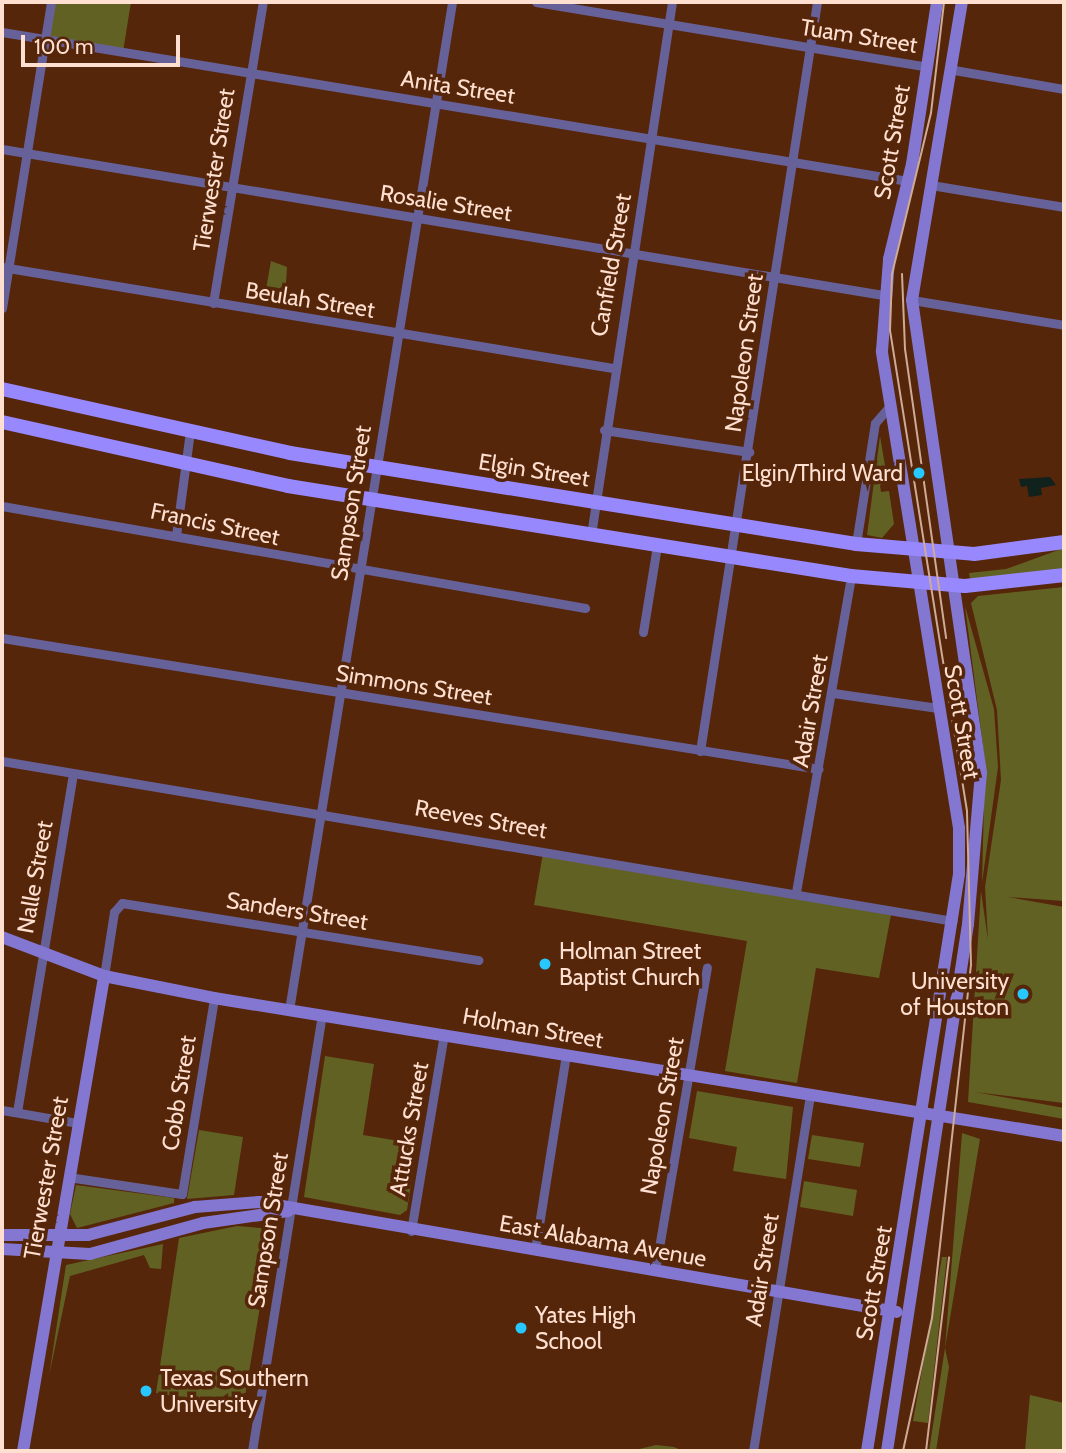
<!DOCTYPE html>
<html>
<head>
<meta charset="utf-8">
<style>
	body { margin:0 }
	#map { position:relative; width:1066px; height:1453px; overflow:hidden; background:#56260a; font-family:Cabin,sans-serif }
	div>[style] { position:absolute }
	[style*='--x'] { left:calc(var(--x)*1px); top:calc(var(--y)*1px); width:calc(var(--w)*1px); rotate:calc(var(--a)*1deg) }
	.green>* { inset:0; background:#626124 }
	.water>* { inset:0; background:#11221c }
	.street>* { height:9px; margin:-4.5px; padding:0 4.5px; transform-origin:4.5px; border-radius:4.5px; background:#67619a }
	.secondary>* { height:12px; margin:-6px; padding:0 6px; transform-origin:6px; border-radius:6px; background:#8377d2 }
	.primary>* { height:14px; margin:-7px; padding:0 7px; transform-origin:7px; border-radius:7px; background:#9888fd }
	.tram>* { height:2px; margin:-1px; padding:0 1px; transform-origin:1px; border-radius:1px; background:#ceaa97 }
	.dots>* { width:19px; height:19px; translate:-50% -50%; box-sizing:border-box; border:4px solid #56260a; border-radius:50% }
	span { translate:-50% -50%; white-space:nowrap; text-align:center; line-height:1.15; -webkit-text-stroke:7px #56260a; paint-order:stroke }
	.street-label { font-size:23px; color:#fedfd0 }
	.poi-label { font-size:23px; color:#fedfd0 }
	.right { translate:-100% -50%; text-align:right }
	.left { translate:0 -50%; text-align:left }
	.frame { position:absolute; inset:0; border:4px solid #fedfd0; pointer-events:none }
	.scale { position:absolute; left:21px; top:35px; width:159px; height:32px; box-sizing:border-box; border:4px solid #fedfd0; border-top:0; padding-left:9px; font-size:21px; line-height:24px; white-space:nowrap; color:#fedfd0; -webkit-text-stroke:5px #56260a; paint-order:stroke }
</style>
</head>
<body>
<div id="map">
	<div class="green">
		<i style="clip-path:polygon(51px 2px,131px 2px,123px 52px,46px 39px)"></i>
		<i style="clip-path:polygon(271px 261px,287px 267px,286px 283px,273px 294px,266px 289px)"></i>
		<i style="clip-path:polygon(880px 436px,888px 483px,880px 485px,881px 492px,889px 491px,894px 524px,882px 538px,867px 535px)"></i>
		<i style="clip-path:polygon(1064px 548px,1064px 570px,970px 579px,969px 573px,1006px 569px)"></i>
		<i style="clip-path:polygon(1064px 587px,1064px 901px,1008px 897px,1064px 907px,1064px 1103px,975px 1092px,1064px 1108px,1064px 1119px,968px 1102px,981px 891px,988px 940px,985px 887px,1001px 780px,997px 710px,971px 603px,978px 596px)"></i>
		<i style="clip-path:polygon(965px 606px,994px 709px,998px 767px,982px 883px,985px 762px)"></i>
		<i style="clip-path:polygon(543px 853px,891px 915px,879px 978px,816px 968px,797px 1083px,725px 1071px,747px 941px,534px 905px)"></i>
		<i style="clip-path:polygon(325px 1056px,374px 1064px,363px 1135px,417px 1144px,407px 1210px,400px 1215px,304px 1197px)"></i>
		<i style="clip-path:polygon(697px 1091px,793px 1107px,786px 1179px,733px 1171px,737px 1147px,689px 1138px)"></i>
		<i style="clip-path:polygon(199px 1130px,243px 1137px,234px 1195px,187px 1199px)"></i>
		<i style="clip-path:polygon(962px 1133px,980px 1139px,945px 1348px,949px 1367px,936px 1451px,929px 1451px,945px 1348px)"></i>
		<i style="clip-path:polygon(812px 1135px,864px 1143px,860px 1167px,808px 1159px)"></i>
		<i style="clip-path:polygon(804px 1181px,857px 1190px,853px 1216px,800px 1207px)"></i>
		<i style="clip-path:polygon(76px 1185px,174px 1198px,174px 1203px,77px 1228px,70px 1214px)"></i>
		<i style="clip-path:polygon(237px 1226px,273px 1229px,243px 1408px,156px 1393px,179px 1238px)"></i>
		<i style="clip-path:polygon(163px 1244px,161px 1269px,150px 1268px,144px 1255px,70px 1276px,49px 1376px,66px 1265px)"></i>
		<i style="clip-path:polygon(942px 1257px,947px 1257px,928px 1423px,913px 1421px)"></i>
		<i style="clip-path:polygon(1030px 1395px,1064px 1403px,1064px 1451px,1025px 1451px)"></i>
		<i style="clip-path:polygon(656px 1445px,674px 1447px,683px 1451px,631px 1451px)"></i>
	</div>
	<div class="water">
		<i style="clip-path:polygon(1050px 477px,1056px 485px,1041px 488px,1042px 495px,1029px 497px,1027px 486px,1021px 487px,1019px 479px)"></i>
	</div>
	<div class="street">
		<i style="--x:536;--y:2;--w:396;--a:9.4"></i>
		<i style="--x:2;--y:32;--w:918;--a:9.34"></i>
		<i style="--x:954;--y:70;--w:112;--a:9.8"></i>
		<i style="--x:2;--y:149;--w:893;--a:9.41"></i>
		<i style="--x:931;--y:185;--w:135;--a:9.4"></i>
		<i style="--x:2;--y:267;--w:619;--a:9.39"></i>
		<i style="--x:912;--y:300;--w:154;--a:9.3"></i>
		<i style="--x:213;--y:303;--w:305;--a:-80.6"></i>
		<i style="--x:2;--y:308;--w:310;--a:-80.9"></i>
		<i style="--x:604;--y:430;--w:147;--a:8.6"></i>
		<i style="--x:2;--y:506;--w:592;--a:9.92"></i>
		<i style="--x:591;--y:535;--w:539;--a:-81.36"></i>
		<i style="--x:176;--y:536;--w:106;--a:-82.4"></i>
		<i style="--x:856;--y:544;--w:122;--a:-81.1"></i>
		<i style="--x:875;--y:423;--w:21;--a:-49"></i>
		<i style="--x:643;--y:632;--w:87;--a:-80.8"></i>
		<i style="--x:2;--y:638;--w:827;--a:9.11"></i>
		<i style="--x:833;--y:693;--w:106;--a:8.1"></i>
		<i style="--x:700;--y:751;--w:758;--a:-81.12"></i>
		<i style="--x:2;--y:761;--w:964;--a:9.55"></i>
		<i style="--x:796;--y:892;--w:321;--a:-80.1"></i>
		<i style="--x:104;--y:976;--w:65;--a:-81.1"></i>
		<i style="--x:114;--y:912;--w:12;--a:-48"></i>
		<i style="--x:122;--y:903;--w:361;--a:9.1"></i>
		<i style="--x:289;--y:1010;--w:1021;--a:-80.81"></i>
		<i style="--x:2;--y:1110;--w:76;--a:9.8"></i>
		<i style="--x:17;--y:1112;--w:343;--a:-80.6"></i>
		<i style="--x:68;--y:1177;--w:115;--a:8.5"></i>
		<i style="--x:182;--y:1194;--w:199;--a:-80.7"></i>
		<i style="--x:411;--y:1231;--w:200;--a:-80.5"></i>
		<i style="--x:535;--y:1250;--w:197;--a:-81"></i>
		<i style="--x:655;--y:1271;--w:308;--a:-80.3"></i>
		<i style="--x:252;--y:1451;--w:442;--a:-80.9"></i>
		<i style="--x:753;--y:1451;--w:361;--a:-80.9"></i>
	</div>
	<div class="secondary">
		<i style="--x:2;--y:937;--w:109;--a:20.9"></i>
		<i style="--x:104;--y:976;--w:112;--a:11.3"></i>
		<i style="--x:214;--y:998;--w:861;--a:9.22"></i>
		<i style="--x:2;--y:1235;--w:86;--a:0"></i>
		<i style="--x:88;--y:1235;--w:111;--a:-14.7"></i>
		<i style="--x:195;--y:1207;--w:64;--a:-4.5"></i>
		<i style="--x:259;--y:1202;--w:647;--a:9.78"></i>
		<i style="--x:2;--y:1249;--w:88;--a:3.3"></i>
		<i style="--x:90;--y:1254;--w:117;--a:-15.3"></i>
		<i style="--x:203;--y:1223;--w:86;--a:-8"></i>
		<i style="--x:23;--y:1451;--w:482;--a:-80.3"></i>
		<i style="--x:867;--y:1451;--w:584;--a:-80.94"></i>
		<i style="--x:959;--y:874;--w:46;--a:-90"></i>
		<i style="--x:959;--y:828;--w:483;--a:-99.2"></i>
		<i style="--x:882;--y:351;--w:92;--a:-85.6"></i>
		<i style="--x:889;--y:259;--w:98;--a:-76.4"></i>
		<i style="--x:912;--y:164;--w:164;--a:-81.2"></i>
		<i style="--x:887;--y:1451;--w:533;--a:-81.26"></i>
		<i style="--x:968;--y:924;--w:152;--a:-85.1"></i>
		<i style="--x:981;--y:773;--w:478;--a:-98.3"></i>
		<i style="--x:912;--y:300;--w:302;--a:-80.5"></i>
	</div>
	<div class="primary">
		<i style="--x:2;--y:389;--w:295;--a:12.5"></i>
		<i style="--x:290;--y:453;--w:573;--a:9.13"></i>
		<i style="--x:856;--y:544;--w:118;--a:4.8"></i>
		<i style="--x:974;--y:554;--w:91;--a:-7.6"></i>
		<i style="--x:2;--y:422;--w:293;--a:12.6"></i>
		<i style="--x:288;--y:486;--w:570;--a:9.08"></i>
		<i style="--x:851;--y:576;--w:114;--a:5"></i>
		<i style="--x:965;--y:586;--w:100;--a:-6.3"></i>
	</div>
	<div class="tram">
		<i style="--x:902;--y:274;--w:75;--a:87.7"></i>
		<i style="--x:905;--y:349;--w:292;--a:81.9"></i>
		<i style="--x:903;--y:1451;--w:136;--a:-77.7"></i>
		<i style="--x:932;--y:1318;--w:355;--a:-83.7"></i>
		<i style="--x:971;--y:965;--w:154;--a:-91.5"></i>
		<i style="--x:967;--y:811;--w:486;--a:-99.1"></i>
		<i style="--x:890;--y:331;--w:57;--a:-88"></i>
		<i style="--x:892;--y:274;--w:166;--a:-76.4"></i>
		<i style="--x:931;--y:113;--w:112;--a:-83.3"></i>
		<i style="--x:926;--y:1451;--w:195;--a:-83.2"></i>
	</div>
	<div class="dots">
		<i style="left:919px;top:473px;background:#27c8ff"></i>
		<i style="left:545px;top:964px;background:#27c8ff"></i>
		<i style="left:1023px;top:994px;background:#27c8ff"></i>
		<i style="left:521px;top:1328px;background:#27c8ff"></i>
		<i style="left:146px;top:1391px;background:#27c8ff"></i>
	</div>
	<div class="street-label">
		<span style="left:859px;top:36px;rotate:9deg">Tuam Street</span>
		<span style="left:458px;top:87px;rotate:9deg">Anita Street</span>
		<span style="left:892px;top:142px;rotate:-80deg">Scott Street</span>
		<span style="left:214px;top:170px;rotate:-81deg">Tierwester Street</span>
		<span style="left:446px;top:203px;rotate:9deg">Rosalie Street</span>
		<span style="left:611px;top:265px;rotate:-80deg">Canfield Street</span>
		<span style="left:310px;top:300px;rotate:9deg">Beulah Street</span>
		<span style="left:744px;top:353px;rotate:-82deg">Napoleon Street</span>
		<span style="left:534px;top:470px;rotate:9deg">Elgin Street</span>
		<span style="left:351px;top:503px;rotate:-81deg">Sampson Street</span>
		<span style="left:215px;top:524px;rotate:12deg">Francis Street</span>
		<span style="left:414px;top:685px;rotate:9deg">Simmons Street</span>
		<span style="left:810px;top:711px;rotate:-80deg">Adair Street</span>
		<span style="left:962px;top:722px;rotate:80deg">Scott Street</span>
		<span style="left:481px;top:819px;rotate:10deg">Reeves Street</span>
		<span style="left:35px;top:877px;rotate:-80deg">Nalle Street</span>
		<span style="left:297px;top:911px;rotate:9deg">Sanders Street</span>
		<span style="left:533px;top:1028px;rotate:10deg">Holman Street</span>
		<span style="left:179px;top:1093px;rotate:-81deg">Cobb Street</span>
		<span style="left:662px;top:1116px;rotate:-80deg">Napoleon Street</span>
		<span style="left:409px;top:1129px;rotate:-80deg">Attucks Street</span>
		<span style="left:46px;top:1178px;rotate:-80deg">Tierwester Street</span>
		<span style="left:268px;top:1230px;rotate:-81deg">Sampson Street</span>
		<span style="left:603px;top:1241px;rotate:10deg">East Alabama Avenue</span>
		<span style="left:762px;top:1270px;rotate:-81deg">Adair Street</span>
		<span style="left:874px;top:1283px;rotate:-80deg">Scott Street</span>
	</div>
	<div class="poi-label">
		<span class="right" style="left:903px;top:473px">Elgin/Third Ward</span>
		<span class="left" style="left:559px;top:964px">Holman Street<br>Baptist Church</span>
		<span class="right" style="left:1009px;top:994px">University<br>of Houston</span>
		<span class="left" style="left:535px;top:1328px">Yates High<br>School</span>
		<span class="left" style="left:160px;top:1391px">Texas Southern<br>University</span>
	</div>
	<div class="frame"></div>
	<div class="scale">100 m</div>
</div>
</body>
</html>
